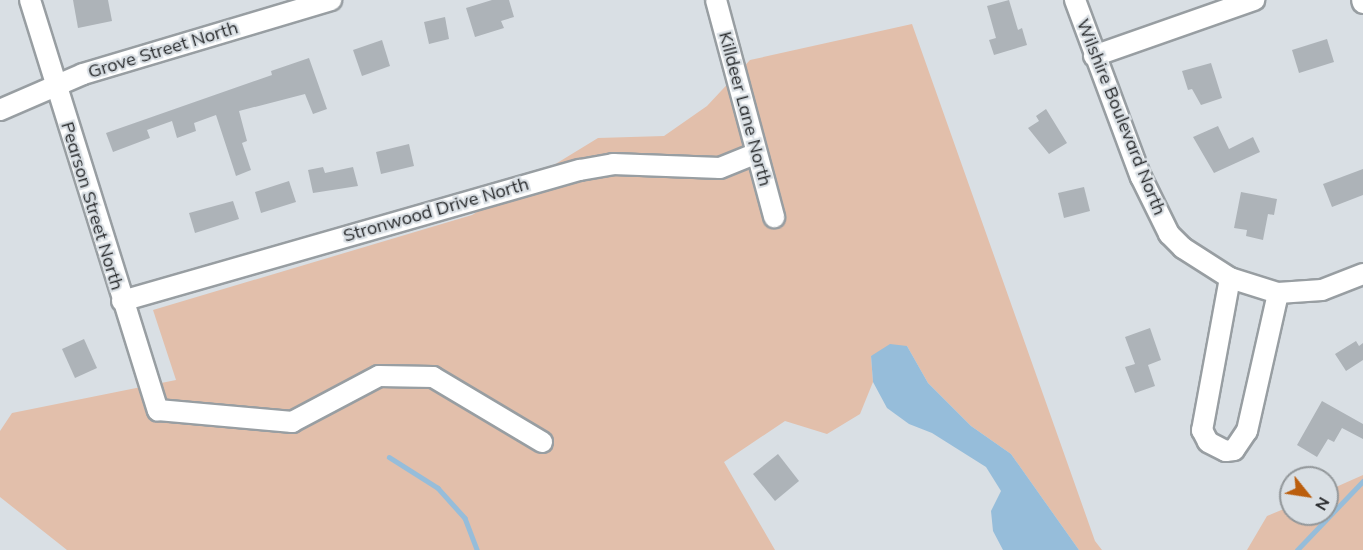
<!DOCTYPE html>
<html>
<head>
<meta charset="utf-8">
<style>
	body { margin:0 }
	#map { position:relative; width:1363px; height:550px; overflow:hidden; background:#d9dfe4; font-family:Mulish,sans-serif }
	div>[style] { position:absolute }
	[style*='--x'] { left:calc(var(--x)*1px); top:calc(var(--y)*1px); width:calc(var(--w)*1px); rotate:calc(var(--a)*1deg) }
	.green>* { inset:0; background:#e2bfab }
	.water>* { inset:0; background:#96bdda }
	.stream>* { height:4.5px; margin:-2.25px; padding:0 2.25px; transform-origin:2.25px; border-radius:2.25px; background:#96bdda }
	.building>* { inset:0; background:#adb3b8 }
	.roads { filter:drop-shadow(2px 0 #989ea2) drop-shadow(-2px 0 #989ea2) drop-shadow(0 2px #989ea2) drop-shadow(0 -2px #989ea2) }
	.minor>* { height:20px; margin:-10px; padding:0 10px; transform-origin:10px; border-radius:10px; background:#fff }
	span { translate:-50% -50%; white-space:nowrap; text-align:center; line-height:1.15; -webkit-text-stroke:4.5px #d9dfe4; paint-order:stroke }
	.street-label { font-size:18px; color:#282a2c }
	.north { position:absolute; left:1279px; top:466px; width:60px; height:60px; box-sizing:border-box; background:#d9dfe4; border:2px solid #92979a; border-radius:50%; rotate:120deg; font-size:16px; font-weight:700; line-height:24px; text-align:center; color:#282a2c }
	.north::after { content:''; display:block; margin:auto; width:21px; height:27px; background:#bb5e0d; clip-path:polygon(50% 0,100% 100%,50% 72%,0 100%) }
</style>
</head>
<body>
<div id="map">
	<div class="green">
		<i style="clip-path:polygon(912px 24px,1095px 541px,1102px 550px,1079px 550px,1011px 454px,971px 426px,928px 383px,907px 346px,871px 356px,873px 382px,860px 414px,827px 434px,785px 421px,724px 462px,775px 550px,67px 550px,0 497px,0 431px,12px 413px,176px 380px,153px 310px,472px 215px,598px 138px,664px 136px,707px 106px,750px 60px)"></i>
		<i style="clip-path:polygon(1363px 475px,1363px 550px,1247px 550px,1267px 516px,1291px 506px,1291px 514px,1327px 514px,1327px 491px)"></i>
	</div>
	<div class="water">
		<i style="clip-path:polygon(890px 344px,907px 346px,928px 383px,971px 426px,1011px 454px,1079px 550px,1003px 550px,993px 531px,991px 511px,1001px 491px,986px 467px,932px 433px,909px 424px,887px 408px,873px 382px,871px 356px)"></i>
	</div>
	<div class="stream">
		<i style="--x:389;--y:457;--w:58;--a:32.3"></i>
		<i style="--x:438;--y:488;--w:40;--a:48"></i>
		<i style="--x:465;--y:518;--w:34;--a:69"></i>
		<i style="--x:1297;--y:550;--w:95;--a:-46.3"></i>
	</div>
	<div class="building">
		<i style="clip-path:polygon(73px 0,108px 0,112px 21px,78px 28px)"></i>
		<i style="clip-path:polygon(492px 0,509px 0,514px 17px,501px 21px,504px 28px,475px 37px,466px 8px)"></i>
		<i style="clip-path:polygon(1009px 0,1018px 30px,1022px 28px,1027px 45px,994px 55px,989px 40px,996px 38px,987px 6px)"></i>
		<i style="clip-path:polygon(445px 17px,449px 39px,429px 44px,424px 22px)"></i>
		<i style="clip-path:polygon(1327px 39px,1334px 62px,1299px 73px,1292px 50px)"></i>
		<i style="clip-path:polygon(382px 40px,390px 66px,362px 76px,353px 50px)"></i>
		<i style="clip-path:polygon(309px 58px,327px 109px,313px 114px,305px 94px,239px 111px,247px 141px,242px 143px,251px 170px,236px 176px,216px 115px,194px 123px,196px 131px,177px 138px,172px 121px,147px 130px,150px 138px,113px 152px,106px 133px,272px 75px,271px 71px)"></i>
		<i style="clip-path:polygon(1211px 63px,1222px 98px,1201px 105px,1192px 89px,1188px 90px,1182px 71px)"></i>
		<i style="clip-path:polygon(1046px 109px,1067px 143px,1049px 154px,1028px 128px,1039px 121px,1036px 116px)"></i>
		<i style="clip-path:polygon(1218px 126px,1229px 149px,1253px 137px,1260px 152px,1214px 173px,1193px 137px)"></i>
		<i style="clip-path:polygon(409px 144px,414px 166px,381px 174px,376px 152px)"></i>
		<i style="clip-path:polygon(323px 167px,325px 173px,353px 167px,358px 186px,313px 193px,308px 170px)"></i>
		<i style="clip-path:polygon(1363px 169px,1363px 195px,1332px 207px,1323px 184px)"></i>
		<i style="clip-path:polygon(289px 181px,296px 202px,261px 213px,255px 192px)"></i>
		<i style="clip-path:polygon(1084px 187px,1090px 211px,1064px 218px,1058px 193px)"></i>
		<i style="clip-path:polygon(1241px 192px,1277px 199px,1274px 215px,1268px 214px,1263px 240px,1246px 236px,1247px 230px,1234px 228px)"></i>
		<i style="clip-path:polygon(233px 201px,239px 219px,195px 233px,189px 213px)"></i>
		<i style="clip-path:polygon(1150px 328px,1161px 360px,1148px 365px,1155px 386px,1135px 393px,1125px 367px,1135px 364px,1125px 337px)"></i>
		<i style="clip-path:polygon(84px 339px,97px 368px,75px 378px,62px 349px)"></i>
		<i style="clip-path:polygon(1356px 341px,1359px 346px,1363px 343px,1363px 360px,1346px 371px,1335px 354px)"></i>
		<i style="clip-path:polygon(1322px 401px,1363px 424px,1363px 439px,1342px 428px,1334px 442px,1328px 439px,1317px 457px,1297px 445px)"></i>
		<i style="clip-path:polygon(778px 454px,799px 481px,775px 501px,753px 474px)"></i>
	</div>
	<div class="roads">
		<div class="minor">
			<i style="--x:30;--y:0;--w:430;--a:72.7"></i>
			<i style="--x:158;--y:410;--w:135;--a:5.1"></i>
			<i style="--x:292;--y:422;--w:98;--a:-27.9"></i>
			<i style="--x:379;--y:376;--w:54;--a:1.1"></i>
			<i style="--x:433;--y:377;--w:127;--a:30.8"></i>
			<i style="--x:716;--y:0;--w:225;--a:75"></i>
			<i style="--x:1075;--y:0;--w:189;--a:69.6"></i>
			<i style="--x:1141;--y:177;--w:64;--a:63.8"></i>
			<i style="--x:1169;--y:234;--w:20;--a:45"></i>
			<i style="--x:1183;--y:248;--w:56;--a:32.6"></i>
			<i style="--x:1230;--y:278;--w:50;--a:17.4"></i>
			<i style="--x:1278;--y:293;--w:44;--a:-3.9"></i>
			<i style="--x:1322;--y:290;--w:44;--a:-21.3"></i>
			<i style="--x:1362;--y:0;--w:3;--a:72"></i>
			<i style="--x:1094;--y:56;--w:170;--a:-19.3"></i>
			<i style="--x:0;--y:110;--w:90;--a:-23.4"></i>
			<i style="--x:83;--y:74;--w:259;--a:-16.6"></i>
			<i style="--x:1230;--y:278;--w:155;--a:100.4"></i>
			<i style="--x:1202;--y:430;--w:13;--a:63"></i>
			<i style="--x:1208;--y:442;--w:20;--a:27"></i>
			<i style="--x:1226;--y:451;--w:8;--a:-7"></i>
			<i style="--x:1234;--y:450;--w:23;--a:-56"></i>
			<i style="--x:1247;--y:431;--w:141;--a:-77.3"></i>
			<i style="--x:122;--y:301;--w:476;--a:-16"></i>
			<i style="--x:580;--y:170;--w:34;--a:-10"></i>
			<i style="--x:613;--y:164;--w:107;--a:2.1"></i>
			<i style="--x:720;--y:168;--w:38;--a:-22"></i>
		</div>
	</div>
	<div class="street-label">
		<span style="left:163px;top:50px;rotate:-17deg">Grove Street North</span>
		<span style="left:745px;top:109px;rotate:75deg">Killdeer Lane North</span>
		<span style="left:1121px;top:117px;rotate:68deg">Wilshire Boulevard North</span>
		<span style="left:92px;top:206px;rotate:73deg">Pearson Street North</span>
		<span style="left:436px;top:210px;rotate:-16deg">Stronwood Drive North</span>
	</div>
	<div class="north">N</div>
</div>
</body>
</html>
